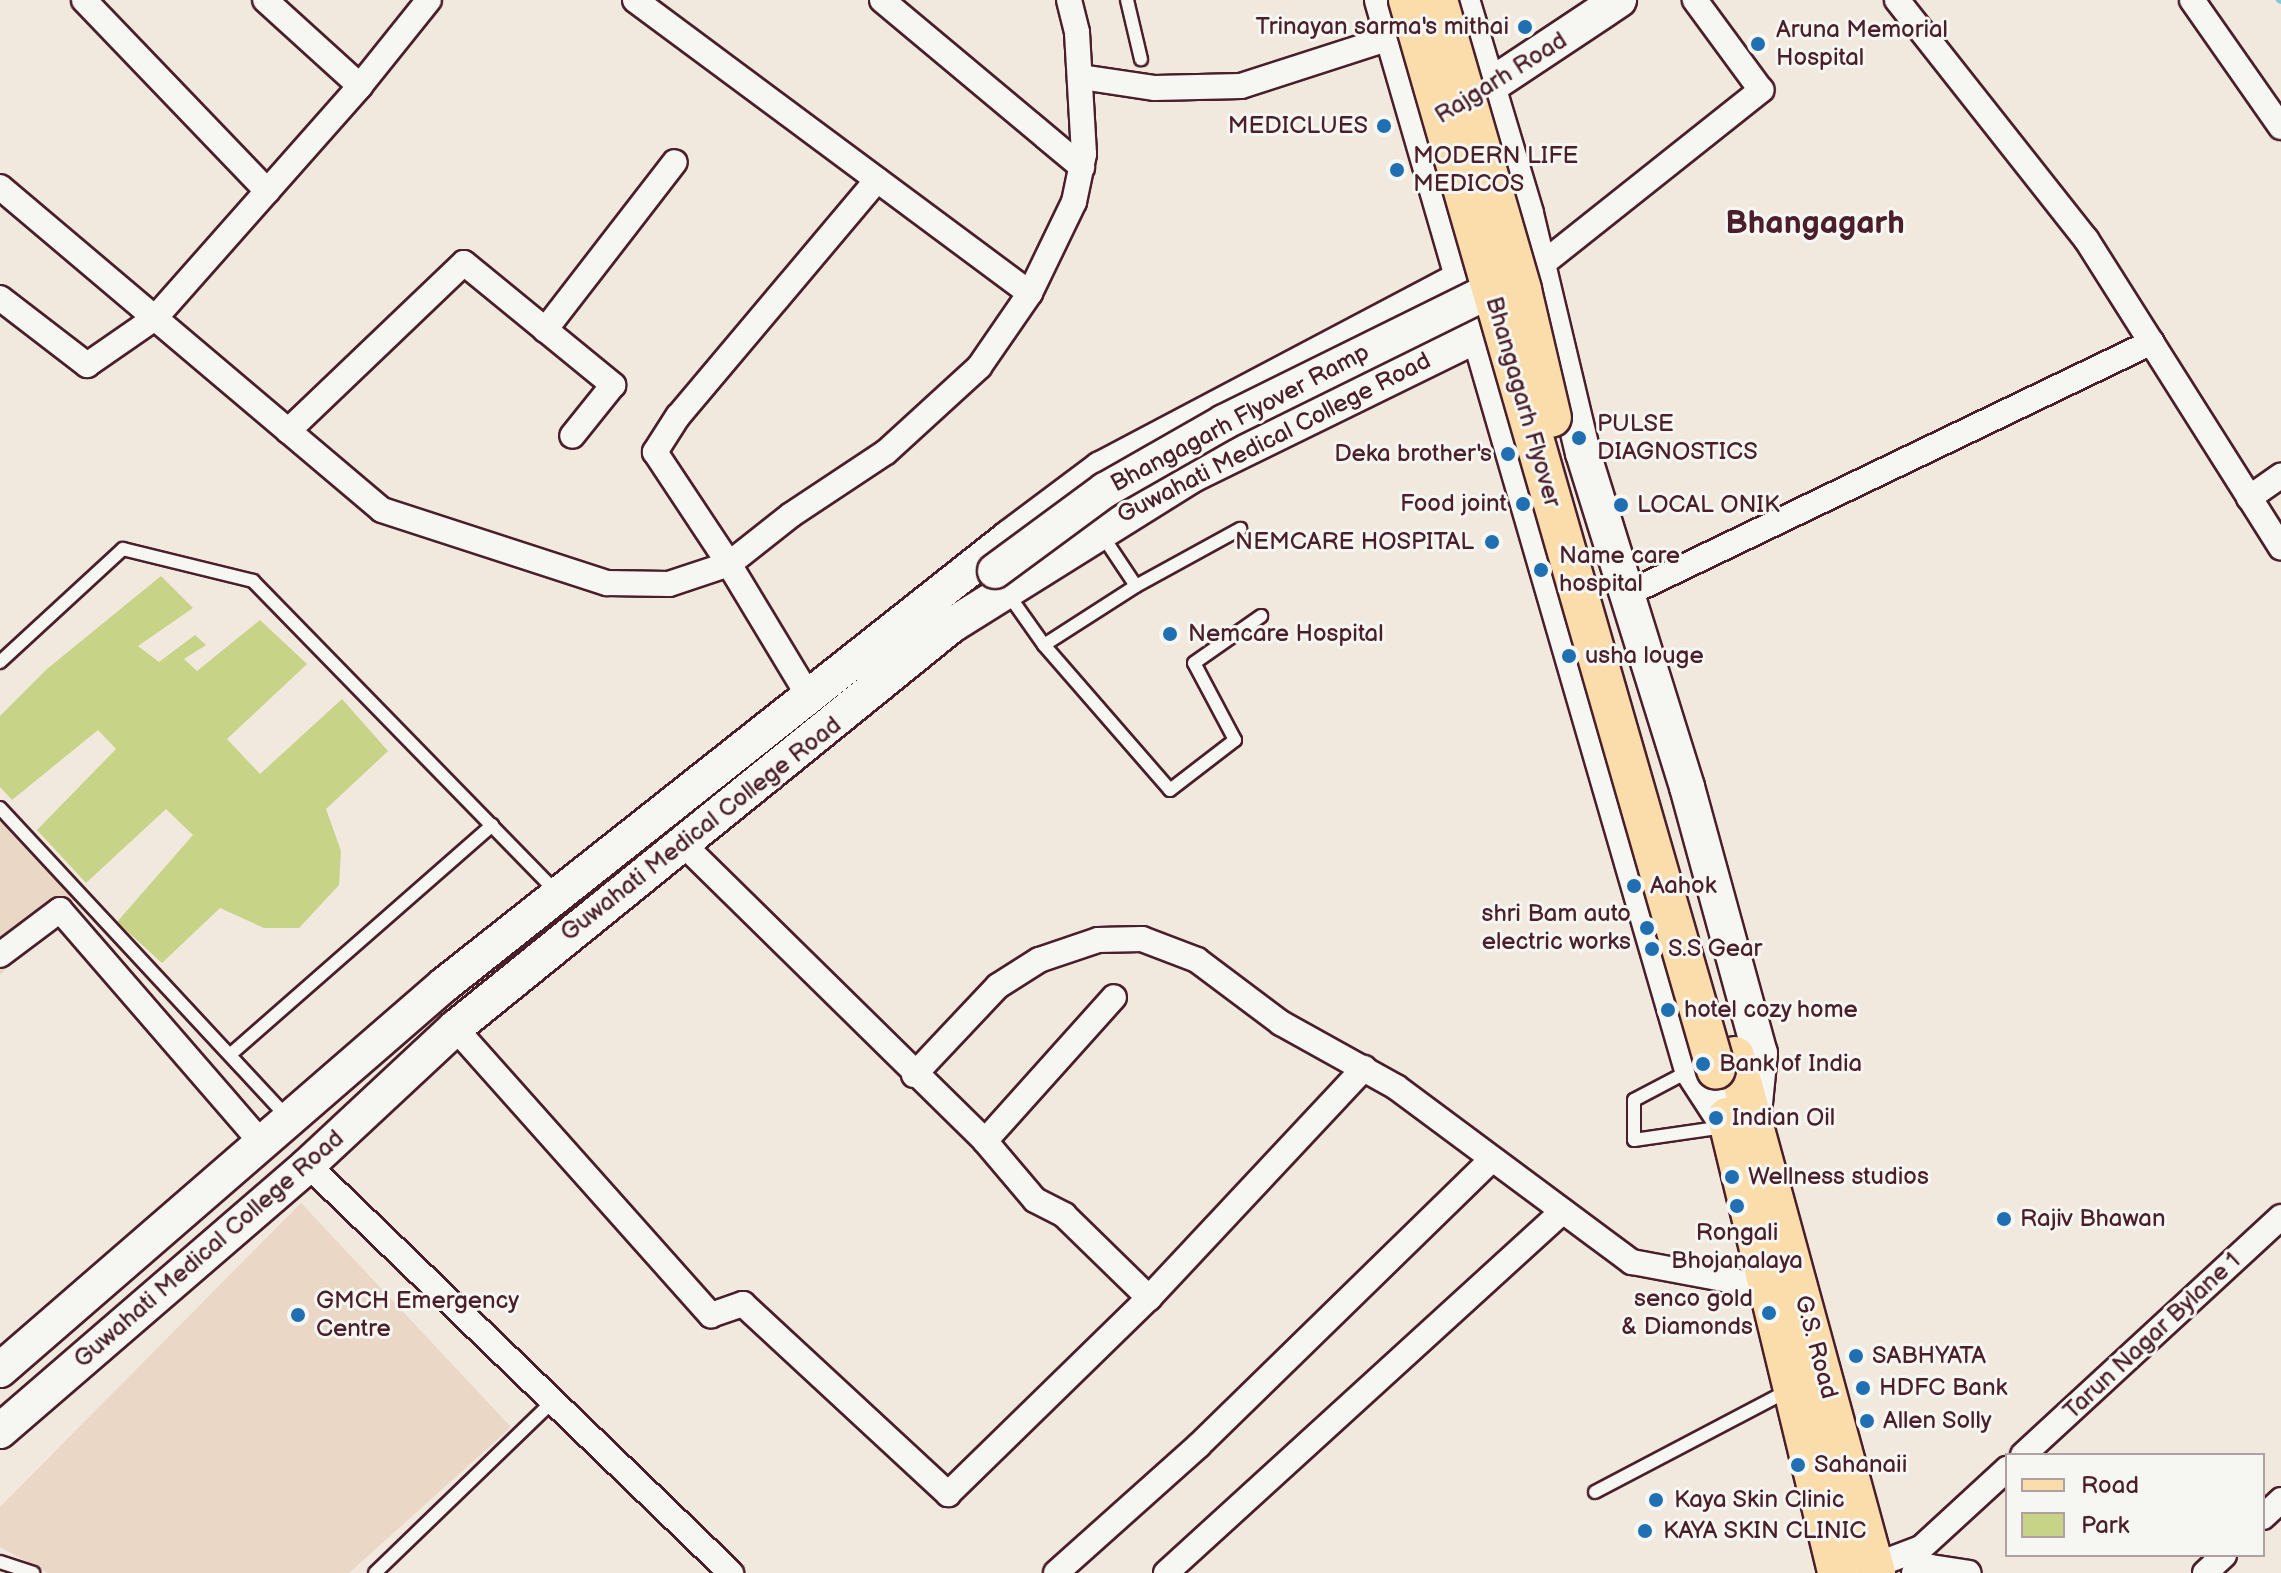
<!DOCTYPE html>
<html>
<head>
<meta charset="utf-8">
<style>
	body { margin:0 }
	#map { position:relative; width:2281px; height:1573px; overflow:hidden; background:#f1e8de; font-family:"Balsamiq Sans",sans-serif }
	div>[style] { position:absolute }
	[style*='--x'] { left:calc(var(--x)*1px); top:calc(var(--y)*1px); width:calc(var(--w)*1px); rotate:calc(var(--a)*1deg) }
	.built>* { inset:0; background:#ead7c6 }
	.green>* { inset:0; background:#c7d386 }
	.stream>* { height:6px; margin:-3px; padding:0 3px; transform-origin:3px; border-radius:3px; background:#7ec9de }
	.roads { filter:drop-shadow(2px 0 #4a1f2b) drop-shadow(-2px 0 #4a1f2b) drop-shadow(0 2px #4a1f2b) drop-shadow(0 -2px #4a1f2b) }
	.lane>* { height:12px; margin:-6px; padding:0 6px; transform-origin:6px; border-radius:6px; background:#f6f6f2 }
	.street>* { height:24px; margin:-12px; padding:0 12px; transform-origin:12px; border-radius:12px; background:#f6f6f2 }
	.secondary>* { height:34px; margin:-17px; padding:0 17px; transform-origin:17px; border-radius:17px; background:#f6f6f2 }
	.primary>* { height:38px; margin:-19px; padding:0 19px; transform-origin:19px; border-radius:19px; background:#faddab }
	.bridges { filter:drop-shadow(2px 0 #4a1f2b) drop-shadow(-2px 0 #4a1f2b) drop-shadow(0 2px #4a1f2b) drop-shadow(0 -2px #4a1f2b) }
	.secondary-bridge>* { height:34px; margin:-17px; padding:0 17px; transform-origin:17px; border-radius:17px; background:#f6f6f2 }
	.primary-bridge>* { height:38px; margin:-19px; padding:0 19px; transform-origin:19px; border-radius:19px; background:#faddab }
	.dots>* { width:22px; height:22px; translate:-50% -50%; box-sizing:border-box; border:4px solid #f6f6f2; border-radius:50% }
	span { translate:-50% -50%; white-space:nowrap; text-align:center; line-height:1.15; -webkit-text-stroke:6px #f6f6f2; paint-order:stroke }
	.poi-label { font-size:24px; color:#4a1f2b }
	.right { translate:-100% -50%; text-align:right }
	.left { translate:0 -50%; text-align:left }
	.street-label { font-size:24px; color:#4a1f2b }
	.district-label { font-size:32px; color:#4a1f2b; font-weight:700 }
	.legend { position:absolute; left:2005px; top:1453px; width:260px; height:104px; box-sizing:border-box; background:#f6f6f2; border:2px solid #b1a0a2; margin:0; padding:10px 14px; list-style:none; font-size:24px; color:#4a1f2b }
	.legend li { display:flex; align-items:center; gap:16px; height:40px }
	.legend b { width:40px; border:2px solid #b1a0a2 }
</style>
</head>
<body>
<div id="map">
	<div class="built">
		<i style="clip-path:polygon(0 808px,82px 895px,60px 910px,0 975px)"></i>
		<i style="clip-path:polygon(301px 1203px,511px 1427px,349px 1573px,48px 1573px,0 1547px,0 1507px)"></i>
	</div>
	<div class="green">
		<i style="clip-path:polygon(161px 576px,193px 608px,138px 646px,159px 662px,195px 635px,206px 645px,184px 659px,197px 671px,260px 620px,307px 664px,227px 739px,260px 774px,342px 699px,388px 751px,326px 809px,341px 851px,339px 885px,299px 928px,264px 928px,220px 908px,162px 963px,117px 922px,193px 835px,166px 809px,86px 883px,37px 830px,116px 749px,98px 730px,12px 800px,0 787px,0 716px,47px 669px)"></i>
	</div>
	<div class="stream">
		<i style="--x:2279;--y:0;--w:2;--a:27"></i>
	</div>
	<div class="roads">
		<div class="lane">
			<i style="--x:1127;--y:0;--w:61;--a:76.7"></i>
			<i style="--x:1102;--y:535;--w:61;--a:56.3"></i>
			<i style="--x:1136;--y:586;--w:119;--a:-28.7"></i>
			<i style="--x:1008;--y:594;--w:62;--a:54.8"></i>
			<i style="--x:1044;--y:645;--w:192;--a:49"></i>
			<i style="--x:1170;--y:790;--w:82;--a:-37.6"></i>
			<i style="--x:1235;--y:740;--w:87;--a:-118"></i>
			<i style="--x:1194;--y:663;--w:82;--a:-35"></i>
			<i style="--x:1044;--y:645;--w:109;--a:-32.7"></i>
			<i style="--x:0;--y:662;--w:167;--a:-42.6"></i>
			<i style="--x:123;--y:549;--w:134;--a:13.8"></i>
			<i style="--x:253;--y:581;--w:436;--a:45.7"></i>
			<i style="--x:0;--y:808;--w:425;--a:47.1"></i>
			<i style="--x:232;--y:1053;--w:346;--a:-41.2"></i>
			<i style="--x:1689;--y:1071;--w:62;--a:152.2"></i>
			<i style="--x:1634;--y:1100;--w:40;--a:90"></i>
			<i style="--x:1634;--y:1140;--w:91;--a:-8.2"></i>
			<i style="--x:1595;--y:1492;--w:219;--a:-27.7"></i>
			<i style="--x:0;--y:1562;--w:35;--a:18"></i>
			<i style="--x:375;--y:1573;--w:249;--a:-44"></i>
		</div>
		<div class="street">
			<i style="--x:84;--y:0;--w:265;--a:46.2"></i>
			<i style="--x:635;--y:0;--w:492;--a:36.6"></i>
			<i style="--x:882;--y:0;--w:261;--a:39.9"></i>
			<i style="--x:1897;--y:0;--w:305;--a:51.7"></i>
			<i style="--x:2086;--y:239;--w:365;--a:57.7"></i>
			<i style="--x:2192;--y:0;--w:155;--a:55"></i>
			<i style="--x:1081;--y:77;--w:75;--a:8.5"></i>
			<i style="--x:1155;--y:88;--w:86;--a:-1.3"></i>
			<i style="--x:1241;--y:86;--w:160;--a:-17.9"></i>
			<i style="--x:360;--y:86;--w:110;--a:-51.3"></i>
			<i style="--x:877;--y:180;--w:309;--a:130.1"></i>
			<i style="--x:678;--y:416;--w:43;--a:122.6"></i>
			<i style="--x:655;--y:452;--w:134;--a:56.5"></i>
			<i style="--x:729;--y:564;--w:79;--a:-38.3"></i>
			<i style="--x:791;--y:515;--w:114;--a:-33.6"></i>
			<i style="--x:886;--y:452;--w:126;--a:-42.4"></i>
			<i style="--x:979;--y:367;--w:90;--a:-55.4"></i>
			<i style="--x:1030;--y:293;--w:101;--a:-64.2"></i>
			<i style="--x:1074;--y:202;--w:49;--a:-78.2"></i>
			<i style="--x:1084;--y:154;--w:122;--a:-93.3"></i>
			<i style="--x:1077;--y:32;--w:33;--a:-104"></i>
			<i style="--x:0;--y:187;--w:500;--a:40.22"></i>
			<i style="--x:382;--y:510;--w:237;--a:18"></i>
			<i style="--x:607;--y:583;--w:62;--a:0.9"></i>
			<i style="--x:669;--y:584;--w:63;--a:-18.4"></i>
			<i style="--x:729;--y:564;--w:153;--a:58.9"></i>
			<i style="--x:1540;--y:266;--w:283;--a:-38.5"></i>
			<i style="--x:1761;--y:90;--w:112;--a:-126.3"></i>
			<i style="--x:0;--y:298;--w:110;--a:37.6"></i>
			<i style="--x:87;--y:365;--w:83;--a:-34.7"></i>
			<i style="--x:155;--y:318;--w:310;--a:-48.5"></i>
			<i style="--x:360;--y:86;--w:128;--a:-137.8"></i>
			<i style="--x:545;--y:330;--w:212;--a:-52.3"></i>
			<i style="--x:288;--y:431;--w:243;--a:-43.7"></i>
			<i style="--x:464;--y:263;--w:193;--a:39.3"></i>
			<i style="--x:613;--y:385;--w:65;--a:128.8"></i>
			<i style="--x:2249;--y:498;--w:39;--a:-35"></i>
			<i style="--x:1627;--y:594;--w:582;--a:-25.64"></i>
			<i style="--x:680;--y:841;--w:428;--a:44.5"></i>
			<i style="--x:985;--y:1141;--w:77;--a:49.7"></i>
			<i style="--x:1035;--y:1200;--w:33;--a:27"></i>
			<i style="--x:1064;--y:1215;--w:119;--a:44.3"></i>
			<i style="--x:0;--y:955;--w:75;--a:-36.9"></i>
			<i style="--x:60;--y:910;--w:307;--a:49.1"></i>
			<i style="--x:455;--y:1028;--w:385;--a:48.3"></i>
			<i style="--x:711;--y:1315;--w:34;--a:-19"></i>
			<i style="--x:743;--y:1304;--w:280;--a:42.8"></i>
			<i style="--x:948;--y:1494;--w:281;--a:-44.3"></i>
			<i style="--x:1149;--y:1298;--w:315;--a:-46.9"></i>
			<i style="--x:914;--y:1075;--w:122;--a:-46.7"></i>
			<i style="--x:998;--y:986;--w:49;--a:-32.4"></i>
			<i style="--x:1039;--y:960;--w:62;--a:-18.7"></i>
			<i style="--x:1098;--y:940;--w:44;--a:-1.3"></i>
			<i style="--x:1142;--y:939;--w:59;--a:20.9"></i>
			<i style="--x:1197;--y:960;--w:105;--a:36.9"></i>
			<i style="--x:1281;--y:1023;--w:132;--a:29.1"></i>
			<i style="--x:1396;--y:1087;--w:294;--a:36.6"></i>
			<i style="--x:1632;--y:1262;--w:136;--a:10.6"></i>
			<i style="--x:985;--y:1141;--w:193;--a:-48.1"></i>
			<i style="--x:308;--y:1165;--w:588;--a:43.97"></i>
			<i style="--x:2023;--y:1455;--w:351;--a:-42.7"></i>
			<i style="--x:2263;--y:1517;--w:25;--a:-43"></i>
			<i style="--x:1863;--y:1570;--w:62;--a:-20.8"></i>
			<i style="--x:1921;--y:1548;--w:117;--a:-42.6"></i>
			<i style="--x:1056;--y:1573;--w:191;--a:-41.8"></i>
			<i style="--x:1198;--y:1446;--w:409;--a:-44.3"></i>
			<i style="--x:1166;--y:1573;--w:537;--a:-42.36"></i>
			<i style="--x:1914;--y:1573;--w:18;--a:-19"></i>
			<i style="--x:1931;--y:1567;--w:38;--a:9"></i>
			<i style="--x:2205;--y:1573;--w:26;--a:-43"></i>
		</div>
		<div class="secondary">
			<i style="--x:1382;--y:0;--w:1114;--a:73.84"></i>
			<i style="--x:1692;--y:1070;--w:68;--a:57"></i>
			<i style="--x:1462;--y:0;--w:223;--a:73.3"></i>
			<i style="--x:1526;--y:214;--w:246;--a:76.6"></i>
			<i style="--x:1583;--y:453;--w:350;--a:72.7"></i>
			<i style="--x:1687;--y:787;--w:276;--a:74.7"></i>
			<i style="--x:1760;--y:1053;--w:60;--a:95.7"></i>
			<i style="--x:1470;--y:99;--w:179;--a:-33.6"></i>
			<i style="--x:0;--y:1370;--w:588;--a:-40.93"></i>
			<i style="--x:444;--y:985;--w:720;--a:-38.35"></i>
			<i style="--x:1009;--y:538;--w:115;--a:-36.9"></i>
			<i style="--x:1101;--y:469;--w:409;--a:-27.8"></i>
			<i style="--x:0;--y:1431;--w:407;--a:-40.8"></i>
			<i style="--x:308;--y:1165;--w:201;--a:-43"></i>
			<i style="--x:455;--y:1028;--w:640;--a:-39.04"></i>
			<i style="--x:952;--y:625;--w:281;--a:-32"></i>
			<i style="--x:1190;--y:476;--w:321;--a:-26.1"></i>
		</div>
		<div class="primary">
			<i style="--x:1735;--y:1056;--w:536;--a:74.74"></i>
			<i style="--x:1727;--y:1117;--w:469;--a:76.4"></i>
		</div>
	</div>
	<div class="bridges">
		<div class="secondary-bridge">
			<i style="--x:995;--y:571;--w:137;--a:-36.4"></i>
			<i style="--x:1105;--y:490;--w:137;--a:-29.7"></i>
			<i style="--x:1224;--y:422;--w:298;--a:-26.3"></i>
		</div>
		<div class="primary-bridge">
			<i style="--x:1408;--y:0;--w:1113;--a:73.94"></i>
			<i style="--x:1438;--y:0;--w:302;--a:73.8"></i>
			<i style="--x:1522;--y:290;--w:131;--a:76.8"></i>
		</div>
	</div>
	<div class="dots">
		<i style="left:1525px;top:27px;background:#1f6fb2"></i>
		<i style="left:1758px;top:44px;background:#1f6fb2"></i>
		<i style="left:1384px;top:126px;background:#1f6fb2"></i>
		<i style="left:1397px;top:170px;background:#1f6fb2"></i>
		<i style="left:1579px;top:438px;background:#1f6fb2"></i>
		<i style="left:1508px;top:454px;background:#1f6fb2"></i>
		<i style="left:1523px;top:504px;background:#1f6fb2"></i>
		<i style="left:1621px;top:505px;background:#1f6fb2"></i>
		<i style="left:1492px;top:542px;background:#1f6fb2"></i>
		<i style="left:1541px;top:570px;background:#1f6fb2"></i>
		<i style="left:1170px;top:634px;background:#1f6fb2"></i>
		<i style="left:1569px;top:656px;background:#1f6fb2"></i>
		<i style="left:1634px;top:886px;background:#1f6fb2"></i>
		<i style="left:1647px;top:928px;background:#1f6fb2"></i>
		<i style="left:1652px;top:949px;background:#1f6fb2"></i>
		<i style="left:1668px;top:1010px;background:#1f6fb2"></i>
		<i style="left:1703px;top:1064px;background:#1f6fb2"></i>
		<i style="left:1716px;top:1118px;background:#1f6fb2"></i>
		<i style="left:1732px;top:1177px;background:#1f6fb2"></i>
		<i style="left:1737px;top:1206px;background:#1f6fb2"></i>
		<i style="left:2004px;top:1219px;background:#1f6fb2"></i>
		<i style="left:1769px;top:1313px;background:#1f6fb2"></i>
		<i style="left:298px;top:1315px;background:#1f6fb2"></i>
		<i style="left:1856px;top:1356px;background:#1f6fb2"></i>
		<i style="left:1863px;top:1388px;background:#1f6fb2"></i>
		<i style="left:1867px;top:1421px;background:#1f6fb2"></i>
		<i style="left:1798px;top:1465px;background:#1f6fb2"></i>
		<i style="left:1656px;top:1500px;background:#1f6fb2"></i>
		<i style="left:1645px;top:1531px;background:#1f6fb2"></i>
	</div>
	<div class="poi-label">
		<span class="right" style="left:1509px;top:27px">Trinayan sarma's mithai</span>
		<span class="left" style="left:1776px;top:44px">Aruna Memorial<br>Hospital</span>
		<span class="right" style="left:1368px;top:126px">MEDICLUES</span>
		<span class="left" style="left:1413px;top:170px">MODERN LIFE<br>MEDICOS</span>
		<span class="left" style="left:1597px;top:438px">PULSE<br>DIAGNOSTICS</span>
		<span class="right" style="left:1492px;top:454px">Deka brother's</span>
		<span class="right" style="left:1507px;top:504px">Food joint</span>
		<span class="left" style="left:1637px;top:505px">LOCAL ONIK</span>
		<span class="right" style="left:1474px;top:542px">NEMCARE HOSPITAL</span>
		<span class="left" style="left:1559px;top:570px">Name care<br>hospital</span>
		<span class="left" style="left:1188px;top:634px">Nemcare Hospital</span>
		<span class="left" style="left:1585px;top:656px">usha louge</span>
		<span class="left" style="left:1650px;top:886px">Aahok</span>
		<span class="right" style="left:1631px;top:928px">shri Bam auto<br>electric works</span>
		<span class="left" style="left:1668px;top:949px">S.S Gear</span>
		<span class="left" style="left:1684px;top:1010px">hotel cozy home</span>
		<span class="left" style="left:1719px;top:1064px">Bank of India</span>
		<span class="left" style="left:1732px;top:1118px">Indian Oil</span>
		<span class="left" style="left:1748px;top:1177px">Wellness studios</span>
		<span class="left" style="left:2020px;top:1219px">Rajiv Bhawan</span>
		<span style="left:1737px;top:1247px">Rongali<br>Bhojanalaya</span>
		<span class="right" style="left:1753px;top:1313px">senco gold<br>&amp; Diamonds</span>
		<span class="left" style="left:316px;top:1315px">GMCH Emergency<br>Centre</span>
		<span class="left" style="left:1872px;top:1356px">SABHYATA</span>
		<span class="left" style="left:1879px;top:1388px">HDFC Bank</span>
		<span class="left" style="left:1883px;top:1421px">Allen Solly</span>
		<span class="left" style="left:1814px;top:1465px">Sahanaii</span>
		<span class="left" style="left:1674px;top:1500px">Kaya Skin Clinic</span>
		<span class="left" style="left:1663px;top:1531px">KAYA SKIN CLINIC</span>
	</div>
	<div class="street-label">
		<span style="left:1501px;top:78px;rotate:-32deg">Rajgarh Road</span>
		<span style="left:1523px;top:402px;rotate:74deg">Bhangagarh Flyover</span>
		<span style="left:1240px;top:418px;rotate:-28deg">Bhangagarh Flyover Ramp</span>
		<span style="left:1274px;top:438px;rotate:-27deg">Guwahati Medical College Road</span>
		<span style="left:701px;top:829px;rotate:-38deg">Guwahati Medical College Road</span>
		<span style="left:209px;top:1249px;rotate:-41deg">Guwahati Medical College Road</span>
		<span style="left:2152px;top:1336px;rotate:-43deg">Tarun Nagar Bylane 1</span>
		<span style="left:1816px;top:1347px;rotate:75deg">G.S. Road</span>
	</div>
	<div class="district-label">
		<span style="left:1815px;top:224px">Bhangagarh</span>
	</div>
	<ul class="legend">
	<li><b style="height:10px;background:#faddab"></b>Road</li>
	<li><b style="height:22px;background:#c7d386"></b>Park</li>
	</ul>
</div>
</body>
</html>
